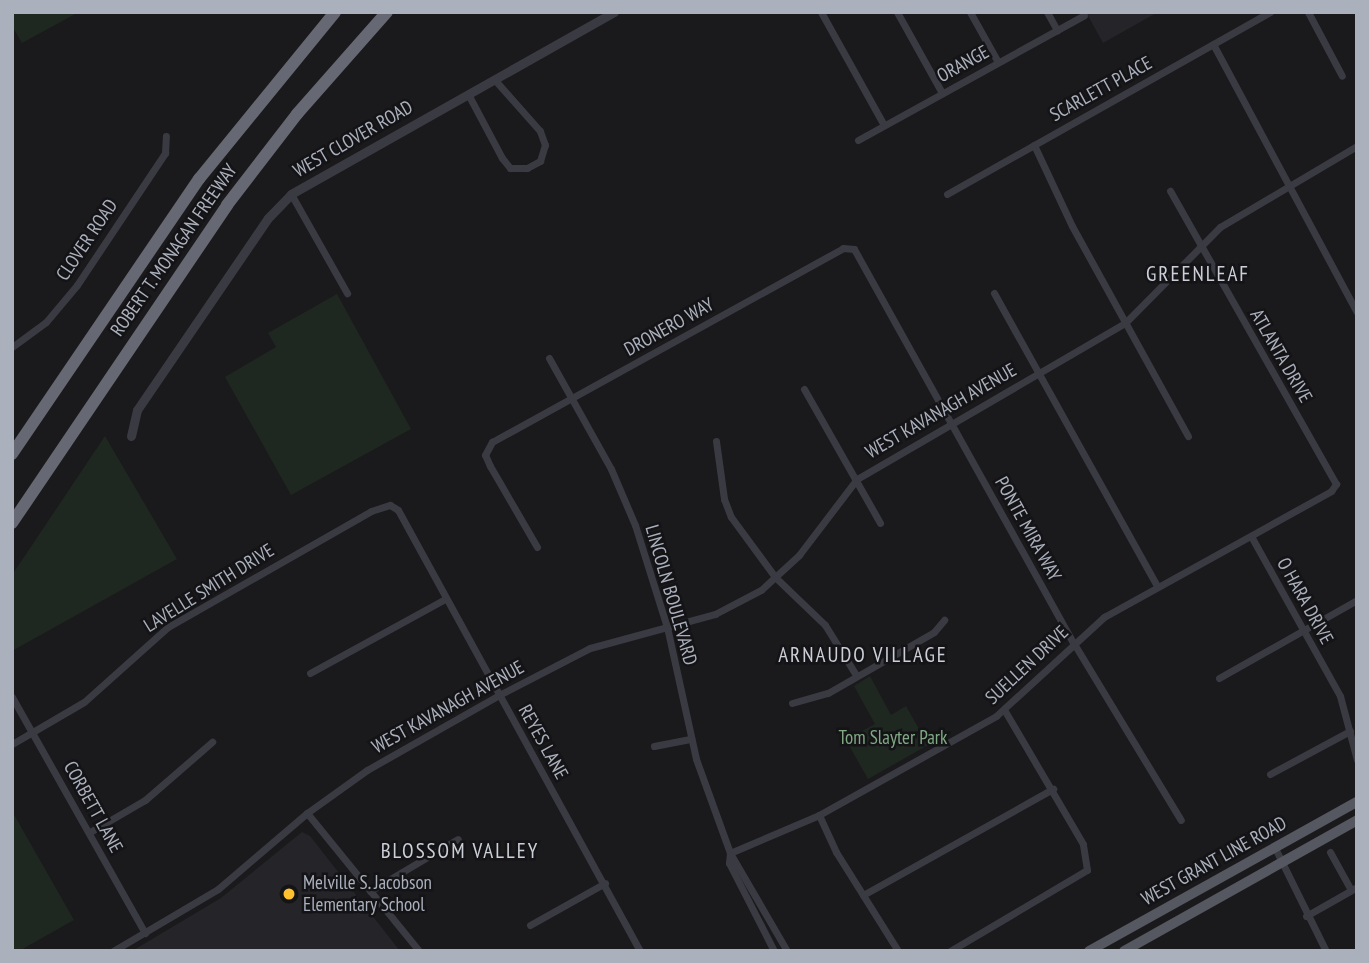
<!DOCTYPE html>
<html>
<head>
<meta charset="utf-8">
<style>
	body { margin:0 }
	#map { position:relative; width:1369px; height:963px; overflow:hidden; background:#1a191c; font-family:"PT Sans Narrow",sans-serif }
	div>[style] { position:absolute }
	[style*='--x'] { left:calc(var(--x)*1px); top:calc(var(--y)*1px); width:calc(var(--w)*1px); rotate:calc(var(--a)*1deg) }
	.built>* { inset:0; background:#252529 }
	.green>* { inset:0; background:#1f2820 }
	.minor>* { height:7px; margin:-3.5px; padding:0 3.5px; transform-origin:3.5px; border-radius:3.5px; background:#3a3b42 }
	.tertiary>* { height:9px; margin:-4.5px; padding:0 4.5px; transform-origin:4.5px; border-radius:4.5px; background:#3a3b42 }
	.primary>* { height:10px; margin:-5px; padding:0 5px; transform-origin:5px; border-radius:5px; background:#565861 }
	.motorway>* { height:12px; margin:-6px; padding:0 6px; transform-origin:6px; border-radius:6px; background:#666973 }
	.dots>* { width:19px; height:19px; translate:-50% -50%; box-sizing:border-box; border:4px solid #141417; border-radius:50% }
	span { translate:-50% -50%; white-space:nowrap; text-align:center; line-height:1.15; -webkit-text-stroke:5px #141417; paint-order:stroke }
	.street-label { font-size:19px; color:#abb0bd }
	.park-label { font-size:19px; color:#80a984 }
	.poi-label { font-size:19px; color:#abb0bd }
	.left { translate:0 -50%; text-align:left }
	.neighbourhood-label { font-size:21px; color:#cccfd8; letter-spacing:2px }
	.frame { position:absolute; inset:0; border:14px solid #abb0bd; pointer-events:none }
</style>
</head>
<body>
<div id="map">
	<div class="built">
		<i style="clip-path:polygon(1086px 12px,1158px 12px,1103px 43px)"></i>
		<i style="clip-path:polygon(302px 832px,310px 836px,400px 951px,132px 951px,221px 898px)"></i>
	</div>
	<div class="green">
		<i style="clip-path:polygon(12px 12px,79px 12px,22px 43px,12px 26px)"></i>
		<i style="clip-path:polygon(337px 294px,411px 429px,291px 495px,225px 377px,276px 347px,268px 333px)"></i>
		<i style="clip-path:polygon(105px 436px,177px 559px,12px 651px,12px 575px)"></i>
		<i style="clip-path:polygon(870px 676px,891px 715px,906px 706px,928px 745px,868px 779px,846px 740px,875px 724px,854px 686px)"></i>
		<i style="clip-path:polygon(12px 811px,74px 920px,19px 951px,12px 951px)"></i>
	</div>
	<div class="minor">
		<i style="--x:821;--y:12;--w:129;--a:60.9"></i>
		<i style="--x:897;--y:12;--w:93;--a:60.9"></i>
		<i style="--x:970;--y:12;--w:57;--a:60.8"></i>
		<i style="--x:1047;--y:12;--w:21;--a:61"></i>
		<i style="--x:1308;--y:12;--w:72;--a:62"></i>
		<i style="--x:1213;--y:44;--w:304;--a:61.8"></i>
		<i style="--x:468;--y:94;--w:72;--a:62"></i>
		<i style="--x:502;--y:158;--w:13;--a:51"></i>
		<i style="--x:510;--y:168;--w:17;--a:0"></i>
		<i style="--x:527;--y:168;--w:15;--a:-28"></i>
		<i style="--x:540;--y:161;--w:17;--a:-73"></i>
		<i style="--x:545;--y:145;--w:15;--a:-110"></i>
		<i style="--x:540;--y:131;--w:69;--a:-131.5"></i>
		<i style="--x:858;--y:140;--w:258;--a:-28.9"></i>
		<i style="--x:1034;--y:145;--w:89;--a:64.9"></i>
		<i style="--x:1072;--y:226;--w:240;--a:61.1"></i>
		<i style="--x:291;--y:194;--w:114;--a:60.5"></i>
		<i style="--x:947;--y:194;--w:371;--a:-29.4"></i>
		<i style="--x:994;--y:293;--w:335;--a:60.9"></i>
		<i style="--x:12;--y:347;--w:42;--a:-36.3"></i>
		<i style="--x:46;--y:322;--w:48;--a:-50"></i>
		<i style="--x:77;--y:285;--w:159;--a:-56.3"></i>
		<i style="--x:165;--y:153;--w:17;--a:-87"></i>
		<i style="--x:549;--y:358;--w:127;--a:60.8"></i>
		<i style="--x:611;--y:469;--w:61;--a:66.8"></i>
		<i style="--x:635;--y:525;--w:107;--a:72.6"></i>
		<i style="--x:667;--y:627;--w:135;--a:77.6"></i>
		<i style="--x:696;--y:759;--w:100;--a:70.1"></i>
		<i style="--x:730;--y:853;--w:10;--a:96"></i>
		<i style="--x:729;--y:863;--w:99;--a:62.9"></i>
		<i style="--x:804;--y:389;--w:154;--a:60.4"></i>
		<i style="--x:716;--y:441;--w:59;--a:82.1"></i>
		<i style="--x:724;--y:499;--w:19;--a:69"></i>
		<i style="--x:731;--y:517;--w:74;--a:53.7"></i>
		<i style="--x:775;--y:577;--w:69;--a:43.8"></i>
		<i style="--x:825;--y:625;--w:59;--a:58.2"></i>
		<i style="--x:1251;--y:536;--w:183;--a:60.9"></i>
		<i style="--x:1340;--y:696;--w:66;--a:75.1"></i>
		<i style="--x:537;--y:547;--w:94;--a:-120.1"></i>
		<i style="--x:490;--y:466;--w:12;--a:-114"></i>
		<i style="--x:485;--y:455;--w:15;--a:-62"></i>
		<i style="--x:492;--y:442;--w:401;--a:-28.9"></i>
		<i style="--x:843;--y:248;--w:11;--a:5"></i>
		<i style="--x:854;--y:249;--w:450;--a:60.9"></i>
		<i style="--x:1073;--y:642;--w:208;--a:58.8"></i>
		<i style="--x:310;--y:673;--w:154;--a:-28.7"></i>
		<i style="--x:1219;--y:678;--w:159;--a:-29.5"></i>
		<i style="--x:12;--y:697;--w:271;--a:60.6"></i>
		<i style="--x:792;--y:703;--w:37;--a:-16"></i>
		<i style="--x:828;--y:693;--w:122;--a:-29.9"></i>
		<i style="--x:934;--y:632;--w:16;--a:-50"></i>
		<i style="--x:12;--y:744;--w:83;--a:-30.3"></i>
		<i style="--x:84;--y:702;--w:113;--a:-41.8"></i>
		<i style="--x:168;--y:627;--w:234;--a:-29.7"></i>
		<i style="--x:371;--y:511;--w:20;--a:-18"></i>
		<i style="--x:390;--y:505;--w:9;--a:32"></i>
		<i style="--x:398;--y:510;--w:503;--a:61.24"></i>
		<i style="--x:654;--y:746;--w:38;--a:-11"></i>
		<i style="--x:1270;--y:774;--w:91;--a:-28.3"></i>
		<i style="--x:307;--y:813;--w:178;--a:50.9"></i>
		<i style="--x:819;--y:815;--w:41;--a:65.3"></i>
		<i style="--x:836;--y:852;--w:117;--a:57.9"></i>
		<i style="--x:90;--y:832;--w:64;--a:-30.2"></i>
		<i style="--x:145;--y:800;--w:89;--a:-40.9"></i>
		<i style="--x:1275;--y:848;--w:115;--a:63.7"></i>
		<i style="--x:1330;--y:852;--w:43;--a:61.1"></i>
		<i style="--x:730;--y:853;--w:97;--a:-23.1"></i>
		<i style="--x:819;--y:815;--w:203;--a:-29.2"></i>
		<i style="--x:996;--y:716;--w:147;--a:-42.5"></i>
		<i style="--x:1104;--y:617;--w:260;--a:-29"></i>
		<i style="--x:1331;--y:491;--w:9;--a:-54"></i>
		<i style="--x:1336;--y:484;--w:337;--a:-119.5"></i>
		<i style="--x:730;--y:853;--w:113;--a:59.8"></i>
		<i style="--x:370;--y:891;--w:102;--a:-30.6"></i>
		<i style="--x:863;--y:895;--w:218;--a:-29.2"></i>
		<i style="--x:1306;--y:916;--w:59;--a:-29.6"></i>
		<i style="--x:530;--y:925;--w:86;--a:-29.2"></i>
		<i style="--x:113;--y:951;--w:122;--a:-30.6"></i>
		<i style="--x:218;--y:889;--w:117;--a:-40.5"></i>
		<i style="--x:307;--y:813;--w:74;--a:-35.6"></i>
		<i style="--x:367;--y:770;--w:152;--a:-29.6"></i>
		<i style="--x:499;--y:695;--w:102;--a:-27.3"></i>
		<i style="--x:590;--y:648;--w:130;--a:-15.2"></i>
		<i style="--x:715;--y:614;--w:52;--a:-27.6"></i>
		<i style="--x:761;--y:590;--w:52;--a:-42.6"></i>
		<i style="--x:799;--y:555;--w:96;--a:-52.7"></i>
		<i style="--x:857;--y:479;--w:310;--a:-30.2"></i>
		<i style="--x:1125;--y:323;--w:135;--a:-45.3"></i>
		<i style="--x:1220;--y:227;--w:159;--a:-30.6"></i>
		<i style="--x:950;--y:951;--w:159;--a:-30.6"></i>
		<i style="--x:1087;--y:870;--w:26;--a:-99"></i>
		<i style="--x:1083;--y:844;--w:154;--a:-120.4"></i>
	</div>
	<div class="tertiary">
		<i style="--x:131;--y:436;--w:27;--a:-77"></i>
		<i style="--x:137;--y:410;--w:232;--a:-55.7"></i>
		<i style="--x:268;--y:218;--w:33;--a:-46"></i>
		<i style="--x:291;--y:194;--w:371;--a:-29.4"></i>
	</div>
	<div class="primary">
		<i style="--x:1089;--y:951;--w:307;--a:-29.1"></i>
		<i style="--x:1124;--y:951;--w:267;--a:-29.3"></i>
	</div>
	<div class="motorway">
		<i style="--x:12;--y:454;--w:333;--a:-55.8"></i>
		<i style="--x:199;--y:179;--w:215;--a:-50.8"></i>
		<i style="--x:12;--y:523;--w:384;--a:-55.9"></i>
		<i style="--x:227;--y:205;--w:115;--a:-52.4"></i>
		<i style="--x:297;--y:114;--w:136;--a:-48.6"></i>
	</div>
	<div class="dots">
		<i style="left:289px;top:894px;background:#ffbf2f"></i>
	</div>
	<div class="street-label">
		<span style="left:963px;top:64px;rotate:-29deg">ORANGE</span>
		<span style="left:1101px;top:89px;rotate:-29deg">SCARLETT PLACE</span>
		<span style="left:353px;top:139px;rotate:-30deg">WEST CLOVER ROAD</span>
		<span style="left:87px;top:240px;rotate:-56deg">CLOVER ROAD</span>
		<span style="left:174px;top:250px;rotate:-55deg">ROBERT T. MONAGAN FREEWAY</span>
		<span style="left:669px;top:327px;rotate:-29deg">DRONERO WAY</span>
		<span style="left:1281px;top:356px;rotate:60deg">ATLANTA DRIVE</span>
		<span style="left:941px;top:411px;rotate:-30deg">WEST KAVANAGH AVENUE</span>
		<span style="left:1028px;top:529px;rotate:61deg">PONTE MIRA WAY</span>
		<span style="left:209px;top:588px;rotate:-32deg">LAVELLE SMITH DRIVE</span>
		<span style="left:671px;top:595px;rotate:74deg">LINCOLN BOULEVARD</span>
		<span style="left:1305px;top:601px;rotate:61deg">O HARA DRIVE</span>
		<span style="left:1027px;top:665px;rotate:-43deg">SUELLEN DRIVE</span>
		<span style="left:448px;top:707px;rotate:-29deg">WEST KAVANAGH AVENUE</span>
		<span style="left:543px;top:742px;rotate:61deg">REYES LANE</span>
		<span style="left:93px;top:807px;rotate:61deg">CORBETT LANE</span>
		<span style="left:1214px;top:861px;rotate:-29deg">WEST GRANT LINE ROAD</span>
	</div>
	<div class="park-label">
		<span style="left:893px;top:738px">Tom Slayter Park</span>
	</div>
	<div class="poi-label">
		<span class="left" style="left:303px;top:894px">Melville S. Jacobson<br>Elementary School</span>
	</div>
	<div class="neighbourhood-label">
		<span style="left:1198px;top:274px">GREENLEAF</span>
		<span style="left:863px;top:655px">ARNAUDO VILLAGE</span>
		<span style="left:460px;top:851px">BLOSSOM VALLEY</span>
	</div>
	<div class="frame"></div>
</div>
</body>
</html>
